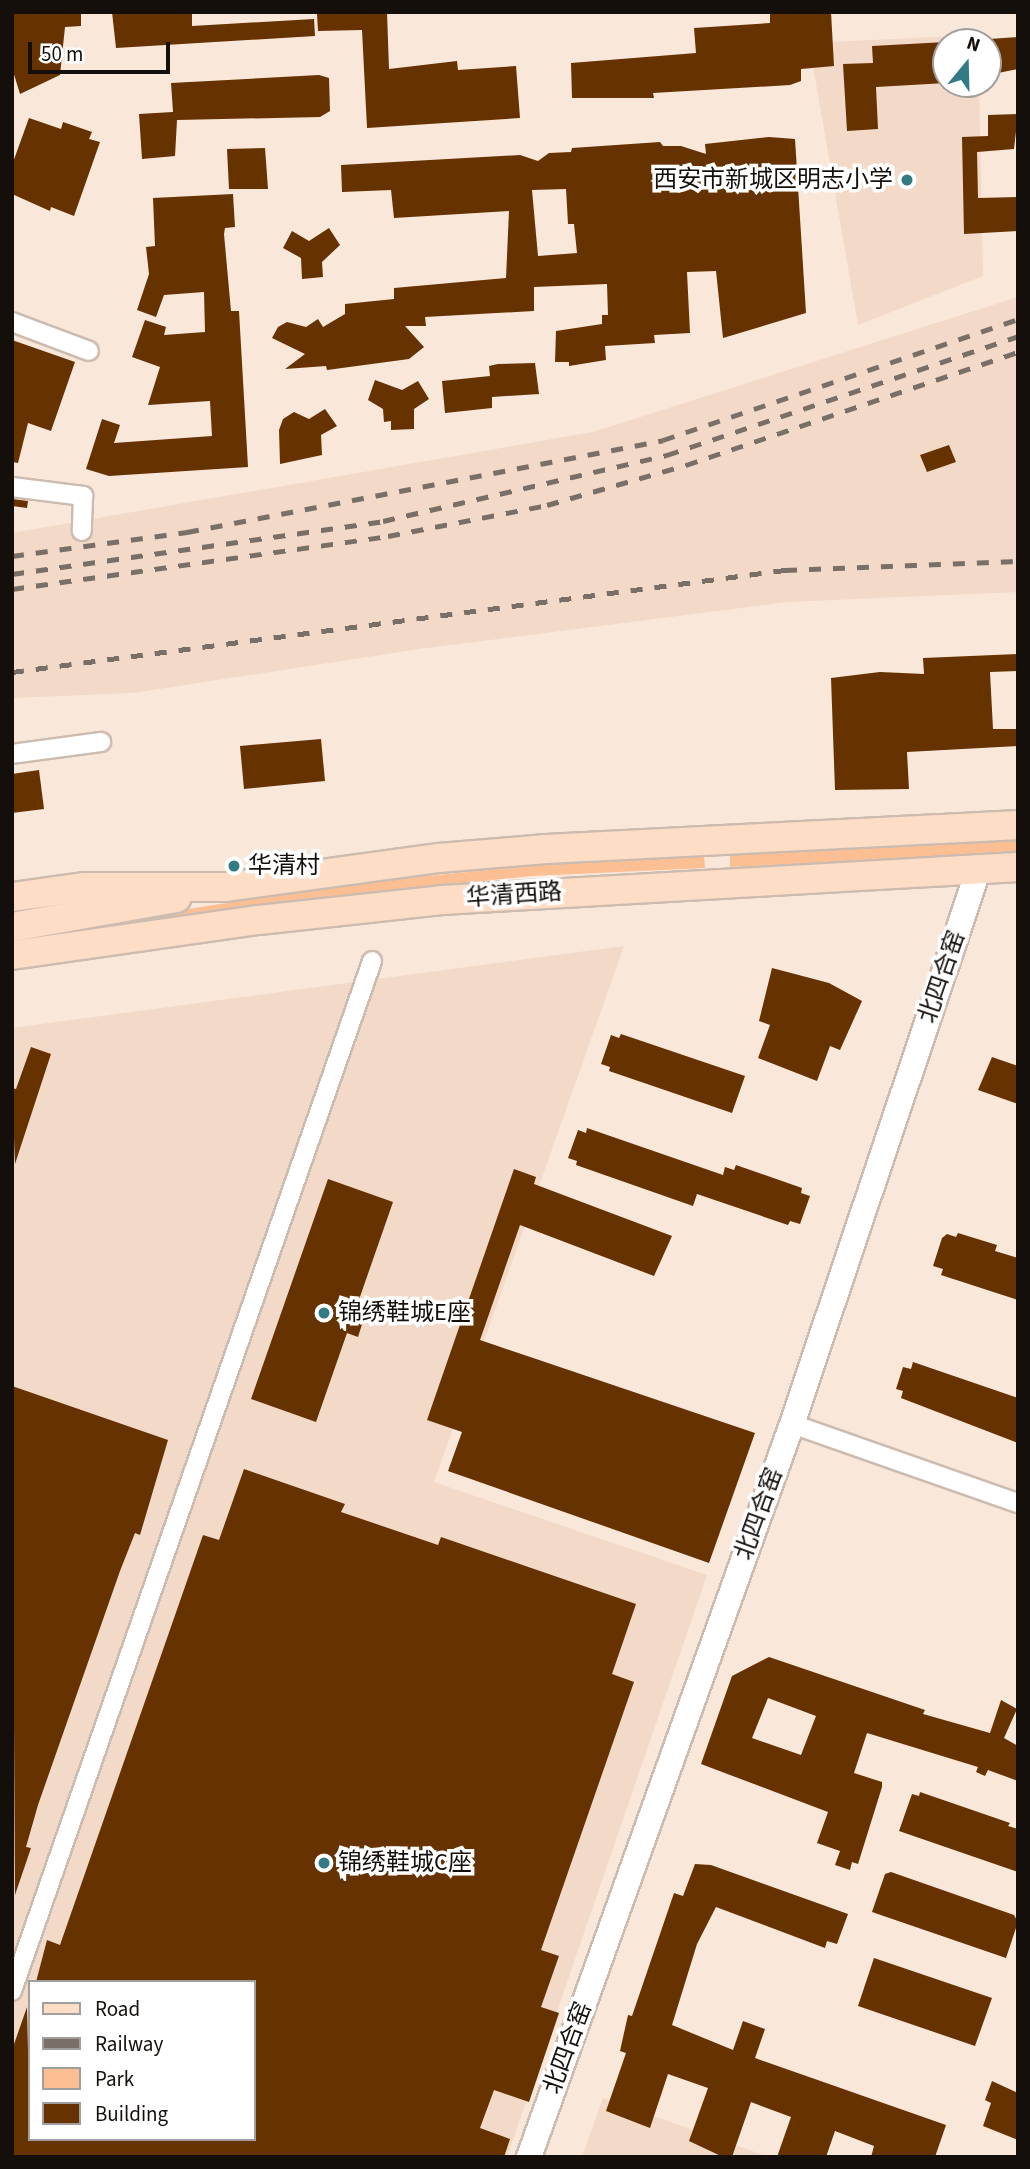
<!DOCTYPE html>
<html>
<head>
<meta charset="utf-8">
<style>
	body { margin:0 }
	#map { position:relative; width:1030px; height:2169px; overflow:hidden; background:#f9e7da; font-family:"Source Sans 3","Noto Sans SC",sans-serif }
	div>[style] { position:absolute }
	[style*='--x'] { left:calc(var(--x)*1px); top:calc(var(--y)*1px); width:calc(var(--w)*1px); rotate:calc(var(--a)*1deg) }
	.built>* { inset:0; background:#f2d9c8 }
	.green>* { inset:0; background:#fcbf94 }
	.building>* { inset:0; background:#653200 }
	.roads { filter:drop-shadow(2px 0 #ccbbaf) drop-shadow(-2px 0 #ccbbaf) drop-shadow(0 2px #ccbbaf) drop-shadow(0 -2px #ccbbaf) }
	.street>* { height:18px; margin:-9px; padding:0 9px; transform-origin:9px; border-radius:9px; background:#fff }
	.secondary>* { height:24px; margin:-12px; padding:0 12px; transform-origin:12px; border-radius:12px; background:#fff }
	.primary>* { height:28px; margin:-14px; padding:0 14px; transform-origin:14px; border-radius:14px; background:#feddc6 }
	.rail>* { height:5px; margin-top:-2.5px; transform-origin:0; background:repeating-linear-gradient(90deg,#7a6f67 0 12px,transparent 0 24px) }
	.dots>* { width:19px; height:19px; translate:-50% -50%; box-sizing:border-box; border:4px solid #fff; border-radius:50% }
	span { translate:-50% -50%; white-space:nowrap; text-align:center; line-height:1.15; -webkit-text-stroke:7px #fff; paint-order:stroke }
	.poi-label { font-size:24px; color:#150f0b }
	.right { translate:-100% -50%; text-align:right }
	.left { translate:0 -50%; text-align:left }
	.street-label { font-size:24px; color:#150f0b }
	.frame { position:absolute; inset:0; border:14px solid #150f0b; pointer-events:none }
	.legend { position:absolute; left:28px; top:1980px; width:228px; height:161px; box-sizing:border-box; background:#fff; border:2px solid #a19f9d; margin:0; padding:9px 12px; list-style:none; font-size:21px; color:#150f0b }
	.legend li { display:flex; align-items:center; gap:14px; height:35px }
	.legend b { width:35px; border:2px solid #a19f9d }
	.north { position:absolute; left:932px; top:28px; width:70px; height:70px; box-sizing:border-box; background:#fff; border:2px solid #a19f9d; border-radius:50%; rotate:19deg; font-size:19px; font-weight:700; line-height:28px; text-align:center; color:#150f0b }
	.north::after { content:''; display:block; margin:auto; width:24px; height:32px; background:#337b84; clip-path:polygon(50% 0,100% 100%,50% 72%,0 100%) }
	.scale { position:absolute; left:28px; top:42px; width:142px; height:32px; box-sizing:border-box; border:4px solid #150f0b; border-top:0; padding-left:9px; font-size:21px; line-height:24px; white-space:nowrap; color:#150f0b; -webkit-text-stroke:5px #fff; paint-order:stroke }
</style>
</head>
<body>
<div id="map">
	<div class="built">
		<i style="clip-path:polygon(978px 35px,979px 42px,946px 42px,946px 84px,979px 84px,983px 276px,858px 325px,809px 43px)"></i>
		<i style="clip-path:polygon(1018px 297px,1018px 592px,787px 602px,419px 649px,133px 693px,12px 698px,12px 533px,593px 432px)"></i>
		<i style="clip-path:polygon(evenodd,624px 946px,434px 1482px,707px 1575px,507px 2157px,12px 2157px,12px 1028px,624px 946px,30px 1982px,254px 1982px,254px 2139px,30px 2139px,30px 1982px)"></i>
		<i style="clip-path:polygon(603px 2098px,769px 2157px,582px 2157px)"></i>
	</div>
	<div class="green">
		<i style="clip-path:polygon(1018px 841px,1018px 854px,730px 867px,730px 855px)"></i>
		<i style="clip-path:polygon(704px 855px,705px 868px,531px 876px,431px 887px,12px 945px,12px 937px,353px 883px,532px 866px)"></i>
	</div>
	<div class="building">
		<i style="clip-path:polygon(12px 12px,81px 12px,81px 26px,65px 27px,60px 75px,20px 94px,12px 68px)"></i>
		<i style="clip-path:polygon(112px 12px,192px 12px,192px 26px,314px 19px,315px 36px,116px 48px)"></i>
		<i style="clip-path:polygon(387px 12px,389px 69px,457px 61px,458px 70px,516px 66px,520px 118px,367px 128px,362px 30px,318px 31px,317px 14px)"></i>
		<i style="clip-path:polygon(770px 12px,831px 12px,834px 66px,801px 69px,801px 81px,790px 85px,653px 93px,654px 98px,572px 98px,571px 63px,696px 53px,694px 28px,770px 23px)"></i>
		<i style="clip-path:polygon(1018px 37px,1018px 69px,988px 75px,989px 39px)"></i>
		<i style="clip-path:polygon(946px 42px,946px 83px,876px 87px,878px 129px,847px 131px,843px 64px,873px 63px,872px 46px)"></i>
		<i style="clip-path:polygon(319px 75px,329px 78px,330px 111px,320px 117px,177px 120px,175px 156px,142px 159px,139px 114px,173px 112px,171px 83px)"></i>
		<i style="clip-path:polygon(1018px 114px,1014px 149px,977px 152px,978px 198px,1018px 197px,1018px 231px,964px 234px,962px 137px,988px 136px,988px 115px)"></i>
		<i style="clip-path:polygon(29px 118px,61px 129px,63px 122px,92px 132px,89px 139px,100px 142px,74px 216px,51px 207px,50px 211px,12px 194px,12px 165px)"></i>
		<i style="clip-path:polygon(evenodd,769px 137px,795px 139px,806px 313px,723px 338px,716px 271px,687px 272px,690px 333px,654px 335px,655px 343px,605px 346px,606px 360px,569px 366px,569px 362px,555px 362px,556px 331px,602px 324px,602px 315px,608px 315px,607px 284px,534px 287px,534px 311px,425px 317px,426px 326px,405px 326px,424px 347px,409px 359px,327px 370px,326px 366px,285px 369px,305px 354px,272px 338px,278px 327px,287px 322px,306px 327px,318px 319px,323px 327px,345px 314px,345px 304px,394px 299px,394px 288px,506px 278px,509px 211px,394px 218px,391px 190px,342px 192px,341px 165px,520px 155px,538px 161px,549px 153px,571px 152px,572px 148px,660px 142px,663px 146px,681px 146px,706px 154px,705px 144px,769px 137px,566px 189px,568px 224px,574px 224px,577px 253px,538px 256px,532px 190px,566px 189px)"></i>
		<i style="clip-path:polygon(265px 148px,268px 189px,229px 189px,227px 149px)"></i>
		<i style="clip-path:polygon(233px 194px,235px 227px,225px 228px,224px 234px,231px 311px,239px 311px,248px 467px,109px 476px,86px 469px,102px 419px,120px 425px,114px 443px,212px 436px,210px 401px,148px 405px,160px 367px,132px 357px,145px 320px,166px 327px,164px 335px,205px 332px,204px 292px,164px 295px,156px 317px,137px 310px,149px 274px,146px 247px,155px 246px,153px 198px)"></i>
		<i style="clip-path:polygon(329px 228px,340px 245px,322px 262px,323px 277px,302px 279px,301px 258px,283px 248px,292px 231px,309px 241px)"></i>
		<i style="clip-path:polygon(12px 340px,75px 362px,51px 431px,28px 423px,18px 463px,12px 462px)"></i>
		<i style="clip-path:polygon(535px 363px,539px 394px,492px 397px,492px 408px,445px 413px,442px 381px,490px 376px,489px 366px,498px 364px)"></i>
		<i style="clip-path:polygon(375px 380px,402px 390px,418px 381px,429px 399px,414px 409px,414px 429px,391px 430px,391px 421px,384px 422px,383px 409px,368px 400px)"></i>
		<i style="clip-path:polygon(325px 409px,337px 426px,321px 435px,322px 455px,280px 464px,279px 430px,283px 419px,294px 412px,309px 419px)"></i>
		<i style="clip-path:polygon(949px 445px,956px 462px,927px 472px,920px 455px)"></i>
		<i style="clip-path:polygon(12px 499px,28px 501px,27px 508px,12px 506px)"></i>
		<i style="clip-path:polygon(1018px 654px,1018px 671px,990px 672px,993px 729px,1018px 729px,1018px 746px,907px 752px,909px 789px,835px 790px,831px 678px,880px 672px,924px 674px,923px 658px)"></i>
		<i style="clip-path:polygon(321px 739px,325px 781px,244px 789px,240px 746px)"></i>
		<i style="clip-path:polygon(39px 770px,44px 809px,12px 813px,12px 774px)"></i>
		<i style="clip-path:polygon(772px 968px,829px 983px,862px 1001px,840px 1050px,830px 1046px,817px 1081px,758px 1058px,770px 1025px,759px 1021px)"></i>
		<i style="clip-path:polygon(621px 1034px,745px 1076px,732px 1113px,609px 1071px,610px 1067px,601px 1064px,611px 1035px,619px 1038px)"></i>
		<i style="clip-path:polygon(31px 1047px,51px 1054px,15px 1164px,12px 1088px,16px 1089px)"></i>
		<i style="clip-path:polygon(992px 1057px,1018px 1066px,1018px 1104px,978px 1090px)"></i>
		<i style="clip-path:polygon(587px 1128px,723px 1175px,725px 1167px,734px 1170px,736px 1165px,802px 1188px,801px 1193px,810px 1196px,800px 1224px,790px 1221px,788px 1225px,697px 1194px,693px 1206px,576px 1165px,577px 1161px,568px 1158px,578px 1130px,586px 1133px)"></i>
		<i style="clip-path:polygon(514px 1169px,536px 1177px,534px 1184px,672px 1236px,654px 1276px,520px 1225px,480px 1340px,755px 1433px,709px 1563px,448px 1471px,462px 1432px,427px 1420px)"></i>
		<i style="clip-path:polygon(328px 1179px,393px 1202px,354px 1314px,364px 1318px,358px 1337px,347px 1333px,316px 1422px,251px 1399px)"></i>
		<i style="clip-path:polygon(958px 1233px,997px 1245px,995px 1251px,1018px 1258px,1018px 1300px,941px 1275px,943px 1269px,933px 1266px,942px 1238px,947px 1234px,956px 1237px)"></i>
		<i style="clip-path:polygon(913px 1362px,1018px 1398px,1018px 1443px,901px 1398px,903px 1391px,896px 1389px,903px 1367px,911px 1369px)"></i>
		<i style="clip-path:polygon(12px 1386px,168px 1440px,140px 1535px,135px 1533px,120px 1571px,38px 1805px,26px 1847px,31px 1848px,15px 1895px)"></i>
		<i style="clip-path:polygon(244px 1469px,345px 1504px,341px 1512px,438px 1545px,441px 1537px,636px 1604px,612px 1674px,634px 1682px,541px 1950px,559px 1956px,541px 2007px,559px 2013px,529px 2102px,494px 2090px,480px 2128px,510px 2139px,504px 2157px,12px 2157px,12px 2050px,27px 2007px,30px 2139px,254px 2139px,254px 1982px,36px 1982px,47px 1940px,60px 1945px,203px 1535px,219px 1540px)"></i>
		<i style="clip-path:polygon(evenodd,769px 1657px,925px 1710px,923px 1714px,990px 1733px,1001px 1700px,1017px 1709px,1004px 1738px,1018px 1746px,1018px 1781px,988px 1770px,985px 1776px,976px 1772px,978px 1767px,867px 1733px,854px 1773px,882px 1782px,882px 1787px,858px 1864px,852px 1862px,850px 1870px,835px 1865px,840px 1851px,817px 1843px,828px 1812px,701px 1764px,732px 1676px,769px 1657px,768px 1698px,816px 1716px,801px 1755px,752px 1738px,768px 1698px)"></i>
		<i style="clip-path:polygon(920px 1792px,1010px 1823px,1008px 1826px,1018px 1829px,1018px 1872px,899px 1831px,912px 1794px,919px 1796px)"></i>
		<i style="clip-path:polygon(695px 1864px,711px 1865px,848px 1914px,837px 1944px,827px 1941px,825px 1948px,716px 1907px,697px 1944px,672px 2025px,733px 2050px,743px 2021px,765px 2029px,755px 2058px,946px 2125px,935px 2157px,871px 2157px,874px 2146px,835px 2131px,826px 2157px,777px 2157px,791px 2117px,751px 2102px,732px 2157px,723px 2157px,689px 2141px,708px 2088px,668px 2074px,650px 2128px,606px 2111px,626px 2053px,620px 2051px,628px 2015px,632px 2016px,674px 1893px,683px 1896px)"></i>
		<i style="clip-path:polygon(891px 1872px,1014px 1915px,1018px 1922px,1006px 1958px,872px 1912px,885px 1874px)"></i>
		<i style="clip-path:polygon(874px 1958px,992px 1998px,975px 2046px,858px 2006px)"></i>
		<i style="clip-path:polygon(992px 2081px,1018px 2093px,1018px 2140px,983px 2126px,991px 2103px,985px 2100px)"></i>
	</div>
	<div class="roads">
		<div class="street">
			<i style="--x:12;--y:322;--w:82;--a:20.6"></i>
			<i style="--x:12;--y:487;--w:72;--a:7.2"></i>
			<i style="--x:83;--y:496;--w:35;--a:92"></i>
			<i style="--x:12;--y:754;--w:90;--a:-7.7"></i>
			<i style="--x:792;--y:1424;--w:239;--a:19.3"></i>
			<i style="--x:12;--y:1991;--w:1091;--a:-70.73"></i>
		</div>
		<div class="secondary">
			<i style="--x:529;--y:2157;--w:779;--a:-70.26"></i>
			<i style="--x:792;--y:1424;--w:587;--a:-71.41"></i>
		</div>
		<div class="primary">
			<i style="--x:12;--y:897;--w:74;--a:-7.8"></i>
			<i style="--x:85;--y:887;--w:141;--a:0"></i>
			<i style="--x:226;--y:887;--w:215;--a:-7.8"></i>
			<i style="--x:439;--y:858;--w:107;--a:-4.8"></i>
			<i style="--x:546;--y:849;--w:473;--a:-2.9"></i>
			<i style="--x:12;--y:927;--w:167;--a:-10"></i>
			<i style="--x:12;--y:955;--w:249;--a:-8.1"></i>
			<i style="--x:259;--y:920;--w:184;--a:-6.2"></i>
			<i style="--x:442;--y:900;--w:577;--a:-3.28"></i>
		</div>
	</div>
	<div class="rail">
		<i style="--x:12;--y:556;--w:177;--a:-7.8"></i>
		<i style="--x:187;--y:532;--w:485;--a:-10.9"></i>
		<i style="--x:663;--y:440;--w:375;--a:-18.8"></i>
		<i style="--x:12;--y:574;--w:375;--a:-8.1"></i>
		<i style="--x:383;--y:521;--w:292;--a:-13.1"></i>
		<i style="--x:667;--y:455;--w:371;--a:-18.7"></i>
		<i style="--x:12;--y:589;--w:380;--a:-8"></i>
		<i style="--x:388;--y:536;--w:162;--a:-11"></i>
		<i style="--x:547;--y:505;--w:145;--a:-16.1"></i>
		<i style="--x:686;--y:465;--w:351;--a:-18.8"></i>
		<i style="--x:12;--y:672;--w:780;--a:-7.52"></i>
		<i style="--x:785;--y:570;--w:233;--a:-2.2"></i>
	</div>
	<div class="dots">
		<i style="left:907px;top:180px;background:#337b84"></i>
		<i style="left:234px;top:866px;background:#337b84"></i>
		<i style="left:324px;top:1313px;background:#337b84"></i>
		<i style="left:324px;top:1863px;background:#337b84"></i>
	</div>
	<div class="poi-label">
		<span class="right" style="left:893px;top:180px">西安市新城区明志小学</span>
		<span class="left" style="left:248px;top:866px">华清村</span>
		<span class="left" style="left:338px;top:1313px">锦绣鞋城E座</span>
		<span class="left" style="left:338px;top:1863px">锦绣鞋城C座</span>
	</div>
	<div class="street-label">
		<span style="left:514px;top:895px;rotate:-4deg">华清西路</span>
		<span style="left:942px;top:977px;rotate:-71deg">北四合窑</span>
		<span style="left:759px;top:1514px;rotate:-70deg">北四合窑</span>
		<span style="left:568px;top:2048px;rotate:-70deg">北四合窑</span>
	</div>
	<div class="frame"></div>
	<ul class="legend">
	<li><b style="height:9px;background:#feddc6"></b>Road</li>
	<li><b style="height:9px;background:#7a6f67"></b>Railway</li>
	<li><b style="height:19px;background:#fcbf94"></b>Park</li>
	<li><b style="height:19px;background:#653200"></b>Building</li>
	</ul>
	<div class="north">N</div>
	<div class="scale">50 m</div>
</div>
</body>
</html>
